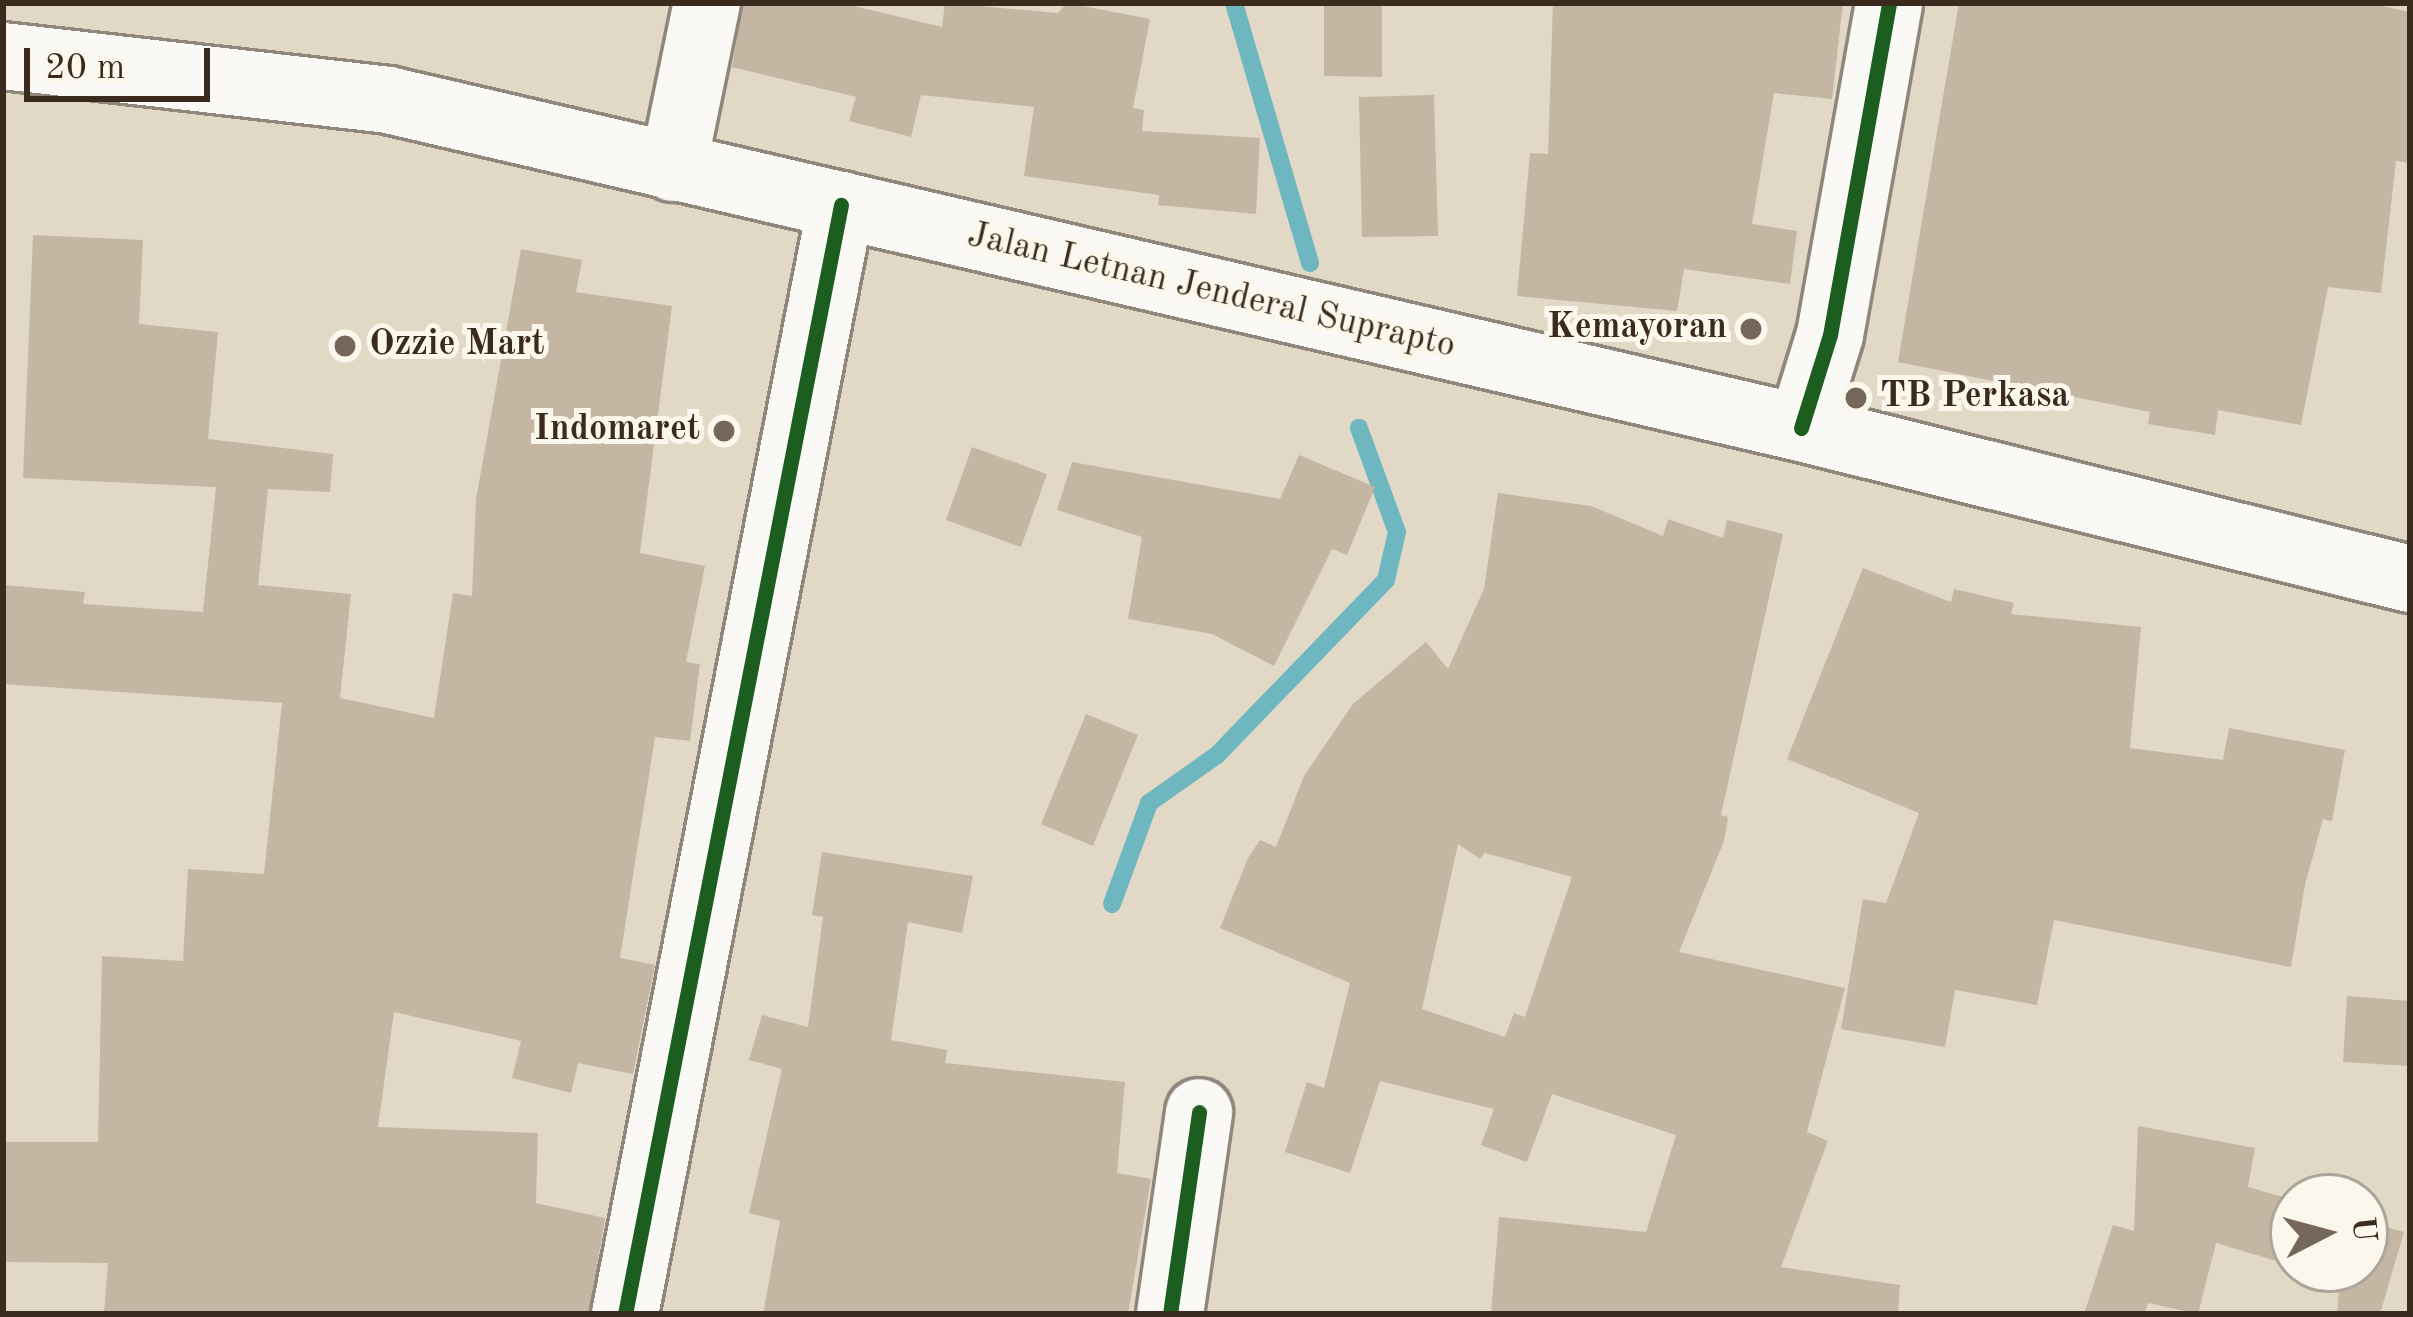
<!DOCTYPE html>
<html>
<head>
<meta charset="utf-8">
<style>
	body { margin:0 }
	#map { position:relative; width:2413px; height:1317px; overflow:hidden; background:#e2d8c6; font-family:"Old Standard TT",serif }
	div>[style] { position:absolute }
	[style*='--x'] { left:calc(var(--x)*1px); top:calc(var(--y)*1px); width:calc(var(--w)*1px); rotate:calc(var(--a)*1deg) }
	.stream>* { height:18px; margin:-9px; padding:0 9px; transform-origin:9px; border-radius:9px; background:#6fb7c0 }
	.building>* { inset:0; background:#c4b6a3 }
	.roads { filter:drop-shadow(3px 0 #8f877c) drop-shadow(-3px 0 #8f877c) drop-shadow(0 3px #8f877c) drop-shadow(0 -3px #8f877c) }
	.minor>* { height:66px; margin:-33px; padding:0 33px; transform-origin:33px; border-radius:33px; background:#fbf9f6 }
	.major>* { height:66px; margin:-33px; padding:0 33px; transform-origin:33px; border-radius:33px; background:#fbf9f6 }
	.cycleway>* { height:15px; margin:-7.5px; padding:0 7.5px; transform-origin:7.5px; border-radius:7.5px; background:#1b5e20 }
	.dots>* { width:33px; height:33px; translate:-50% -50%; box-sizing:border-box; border:6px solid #fbf7ec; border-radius:50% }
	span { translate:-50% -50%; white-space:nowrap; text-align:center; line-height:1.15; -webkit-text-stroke:10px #fbf7ec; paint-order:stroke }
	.street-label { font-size:36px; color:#3b2a1e }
	.poi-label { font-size:36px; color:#3b2a1e; font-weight:700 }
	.right { translate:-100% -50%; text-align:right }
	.left { translate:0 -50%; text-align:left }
	.frame { position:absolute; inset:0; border:6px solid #3b2a1e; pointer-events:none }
	.north { position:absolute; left:2269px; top:1173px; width:120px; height:120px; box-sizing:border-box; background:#fbf7ec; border:3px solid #aea59a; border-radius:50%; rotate:84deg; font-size:33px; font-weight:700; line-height:48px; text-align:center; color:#3b2a1e }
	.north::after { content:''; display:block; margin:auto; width:42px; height:54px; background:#756759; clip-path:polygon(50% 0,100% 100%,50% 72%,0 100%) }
	.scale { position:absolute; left:24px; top:48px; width:186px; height:54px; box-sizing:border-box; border:6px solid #3b2a1e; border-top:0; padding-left:15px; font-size:36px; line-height:42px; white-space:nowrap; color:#3b2a1e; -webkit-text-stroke:9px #fbf7ec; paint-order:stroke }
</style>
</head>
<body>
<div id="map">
	<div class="stream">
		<i style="--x:1234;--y:3;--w:271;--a:73.7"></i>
		<i style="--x:1112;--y:904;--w:108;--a:-69.9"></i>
		<i style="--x:1149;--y:803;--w:83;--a:-35.2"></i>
		<i style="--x:1217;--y:755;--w:243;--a:-46"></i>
		<i style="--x:1386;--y:580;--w:49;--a:-77.1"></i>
		<i style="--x:1397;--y:532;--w:111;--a:-110.1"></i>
	</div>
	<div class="building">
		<i style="clip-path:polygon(743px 3px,841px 3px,942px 27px,945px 3px,1058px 13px,1067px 3px,1150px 19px,1133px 108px,1144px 110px,1142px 131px,1260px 138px,1256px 214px,1158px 205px,1159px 195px,1024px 176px,1034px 107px,921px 95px,911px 137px,849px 121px,856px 97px,732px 67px)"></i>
		<i style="clip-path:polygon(1324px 3px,1382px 3px,1382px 77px,1324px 76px)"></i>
		<i style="clip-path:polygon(1553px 3px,1843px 3px,1832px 99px,1774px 93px,1752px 224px,1797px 231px,1790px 284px,1684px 269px,1677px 311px,1517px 296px,1530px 153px,1548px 154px)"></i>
		<i style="clip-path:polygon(1959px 3px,2367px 3px,2410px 12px,2410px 163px,2396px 161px,2381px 293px,2328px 287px,2301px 425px,2218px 410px,2215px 435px,2148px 424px,2150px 412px,1898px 362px)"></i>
		<i style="clip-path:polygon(1434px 95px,1438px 236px,1362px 237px,1359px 97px)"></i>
		<i style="clip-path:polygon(33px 235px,143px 240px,139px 324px,218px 332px,208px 439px,333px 454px,330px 492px,268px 489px,258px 585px,351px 594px,340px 698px,434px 718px,453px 593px,472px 596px,476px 499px,521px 249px,582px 260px,576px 292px,672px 306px,640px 553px,705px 566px,686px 662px,700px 664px,690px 741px,655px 737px,620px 958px,655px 965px,633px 1074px,578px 1063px,571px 1093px,512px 1078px,521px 1041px,394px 1012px,378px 1127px,538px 1133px,536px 1203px,605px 1218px,589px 1314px,104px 1314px,108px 1263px,3px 1262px,3px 1142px,98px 1142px,102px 956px,183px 961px,188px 869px,264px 874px,282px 703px,3px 684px,3px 585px,85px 592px,83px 604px,203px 612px,216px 487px,23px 478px)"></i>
		<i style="clip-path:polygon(972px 447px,1047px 474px,1021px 547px,946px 520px)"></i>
		<i style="clip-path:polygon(1299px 455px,1375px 487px,1347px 555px,1332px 549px,1274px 666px,1212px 634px,1128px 619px,1142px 537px,1057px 510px,1072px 462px,1280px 499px)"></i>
		<i style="clip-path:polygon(evenodd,1498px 493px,1591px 506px,1663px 536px,1668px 519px,1723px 538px,1727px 520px,1783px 534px,1721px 815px,1728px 817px,1724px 841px,1679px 952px,1845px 988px,1807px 1132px,1828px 1141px,1781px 1267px,1900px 1285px,1898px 1314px,1491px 1314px,1499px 1217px,1646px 1232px,1676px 1135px,1552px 1094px,1527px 1162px,1481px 1145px,1494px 1109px,1380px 1081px,1350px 1173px,1285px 1152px,1307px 1082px,1324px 1088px,1350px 983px,1220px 928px,1248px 858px,1260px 840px,1276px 847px,1304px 776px,1353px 704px,1426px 642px,1448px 669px,1484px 589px,1498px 493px,1458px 844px,1480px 859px,1485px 853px,1572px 877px,1525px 1017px,1514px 1013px,1505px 1037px,1422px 1009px,1458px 844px)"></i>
		<i style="clip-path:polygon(1863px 568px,1951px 602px,1954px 589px,2014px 603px,2011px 614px,2141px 627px,2130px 748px,2223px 760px,2229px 728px,2345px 750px,2332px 821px,2323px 819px,2305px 885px,2291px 967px,2054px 920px,2037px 1005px,1955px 990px,1945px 1047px,1841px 1029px,1863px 899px,1886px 903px,1919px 813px,1787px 759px)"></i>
		<i style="clip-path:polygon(1086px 714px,1138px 735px,1093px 846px,1041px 824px)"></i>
		<i style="clip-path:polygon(822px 852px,973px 876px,962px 933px,908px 922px,891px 1040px,947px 1050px,945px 1063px,1125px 1082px,1117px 1173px,1151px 1179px,1128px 1314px,763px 1314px,780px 1221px,749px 1213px,782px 1069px,749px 1060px,762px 1015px,808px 1027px,823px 917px,812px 915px)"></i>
		<i style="clip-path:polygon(2347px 996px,2410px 1001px,2410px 1066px,2343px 1062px)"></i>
		<i style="clip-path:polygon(2138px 1126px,2255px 1148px,2248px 1187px,2293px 1200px,2293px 1266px,2216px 1243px,2198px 1314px,2148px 1303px,2144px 1314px,2084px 1314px,2113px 1225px,2134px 1231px)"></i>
		<i style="clip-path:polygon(2365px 1221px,2404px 1232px,2380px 1314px,2337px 1314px,2340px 1279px,2305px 1269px,2365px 1269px)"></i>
	</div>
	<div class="roads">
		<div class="minor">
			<i style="--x:673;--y:168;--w:168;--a:-78.4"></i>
			<i style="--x:1801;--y:428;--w:97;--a:-72.7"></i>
			<i style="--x:1830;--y:335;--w:337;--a:-79.9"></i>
			<i style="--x:625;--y:1314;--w:1130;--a:-78.98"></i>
			<i style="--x:1170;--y:1314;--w:204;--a:-81.8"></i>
		</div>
		<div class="major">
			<i style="--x:3;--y:56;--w:388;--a:6.5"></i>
			<i style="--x:388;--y:100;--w:1451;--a:13.07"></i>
			<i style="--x:1801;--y:428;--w:627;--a:13.93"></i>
		</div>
	</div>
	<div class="cycleway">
		<i style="--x:1801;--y:428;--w:97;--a:-72.7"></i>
		<i style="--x:1830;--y:335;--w:337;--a:-79.9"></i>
		<i style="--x:625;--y:1314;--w:1130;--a:-78.98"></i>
		<i style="--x:1170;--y:1314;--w:204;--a:-81.8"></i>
	</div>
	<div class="dots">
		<i style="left:1751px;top:329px;background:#756759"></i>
		<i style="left:345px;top:346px;background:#756759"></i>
		<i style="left:1856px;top:398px;background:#756759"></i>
		<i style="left:724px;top:431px;background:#756759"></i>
	</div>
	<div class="street-label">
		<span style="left:1211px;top:292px;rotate:13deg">Jalan Letnan Jenderal Suprapto</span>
	</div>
	<div class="poi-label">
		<span class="right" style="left:1727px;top:329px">Kemayoran</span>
		<span class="left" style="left:369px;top:346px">Ozzie Mart</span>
		<span class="left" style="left:1880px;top:398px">TB Perkasa</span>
		<span class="right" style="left:700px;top:431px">Indomaret</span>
	</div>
	<div class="frame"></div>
	<div class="north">U</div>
	<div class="scale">20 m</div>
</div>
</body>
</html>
